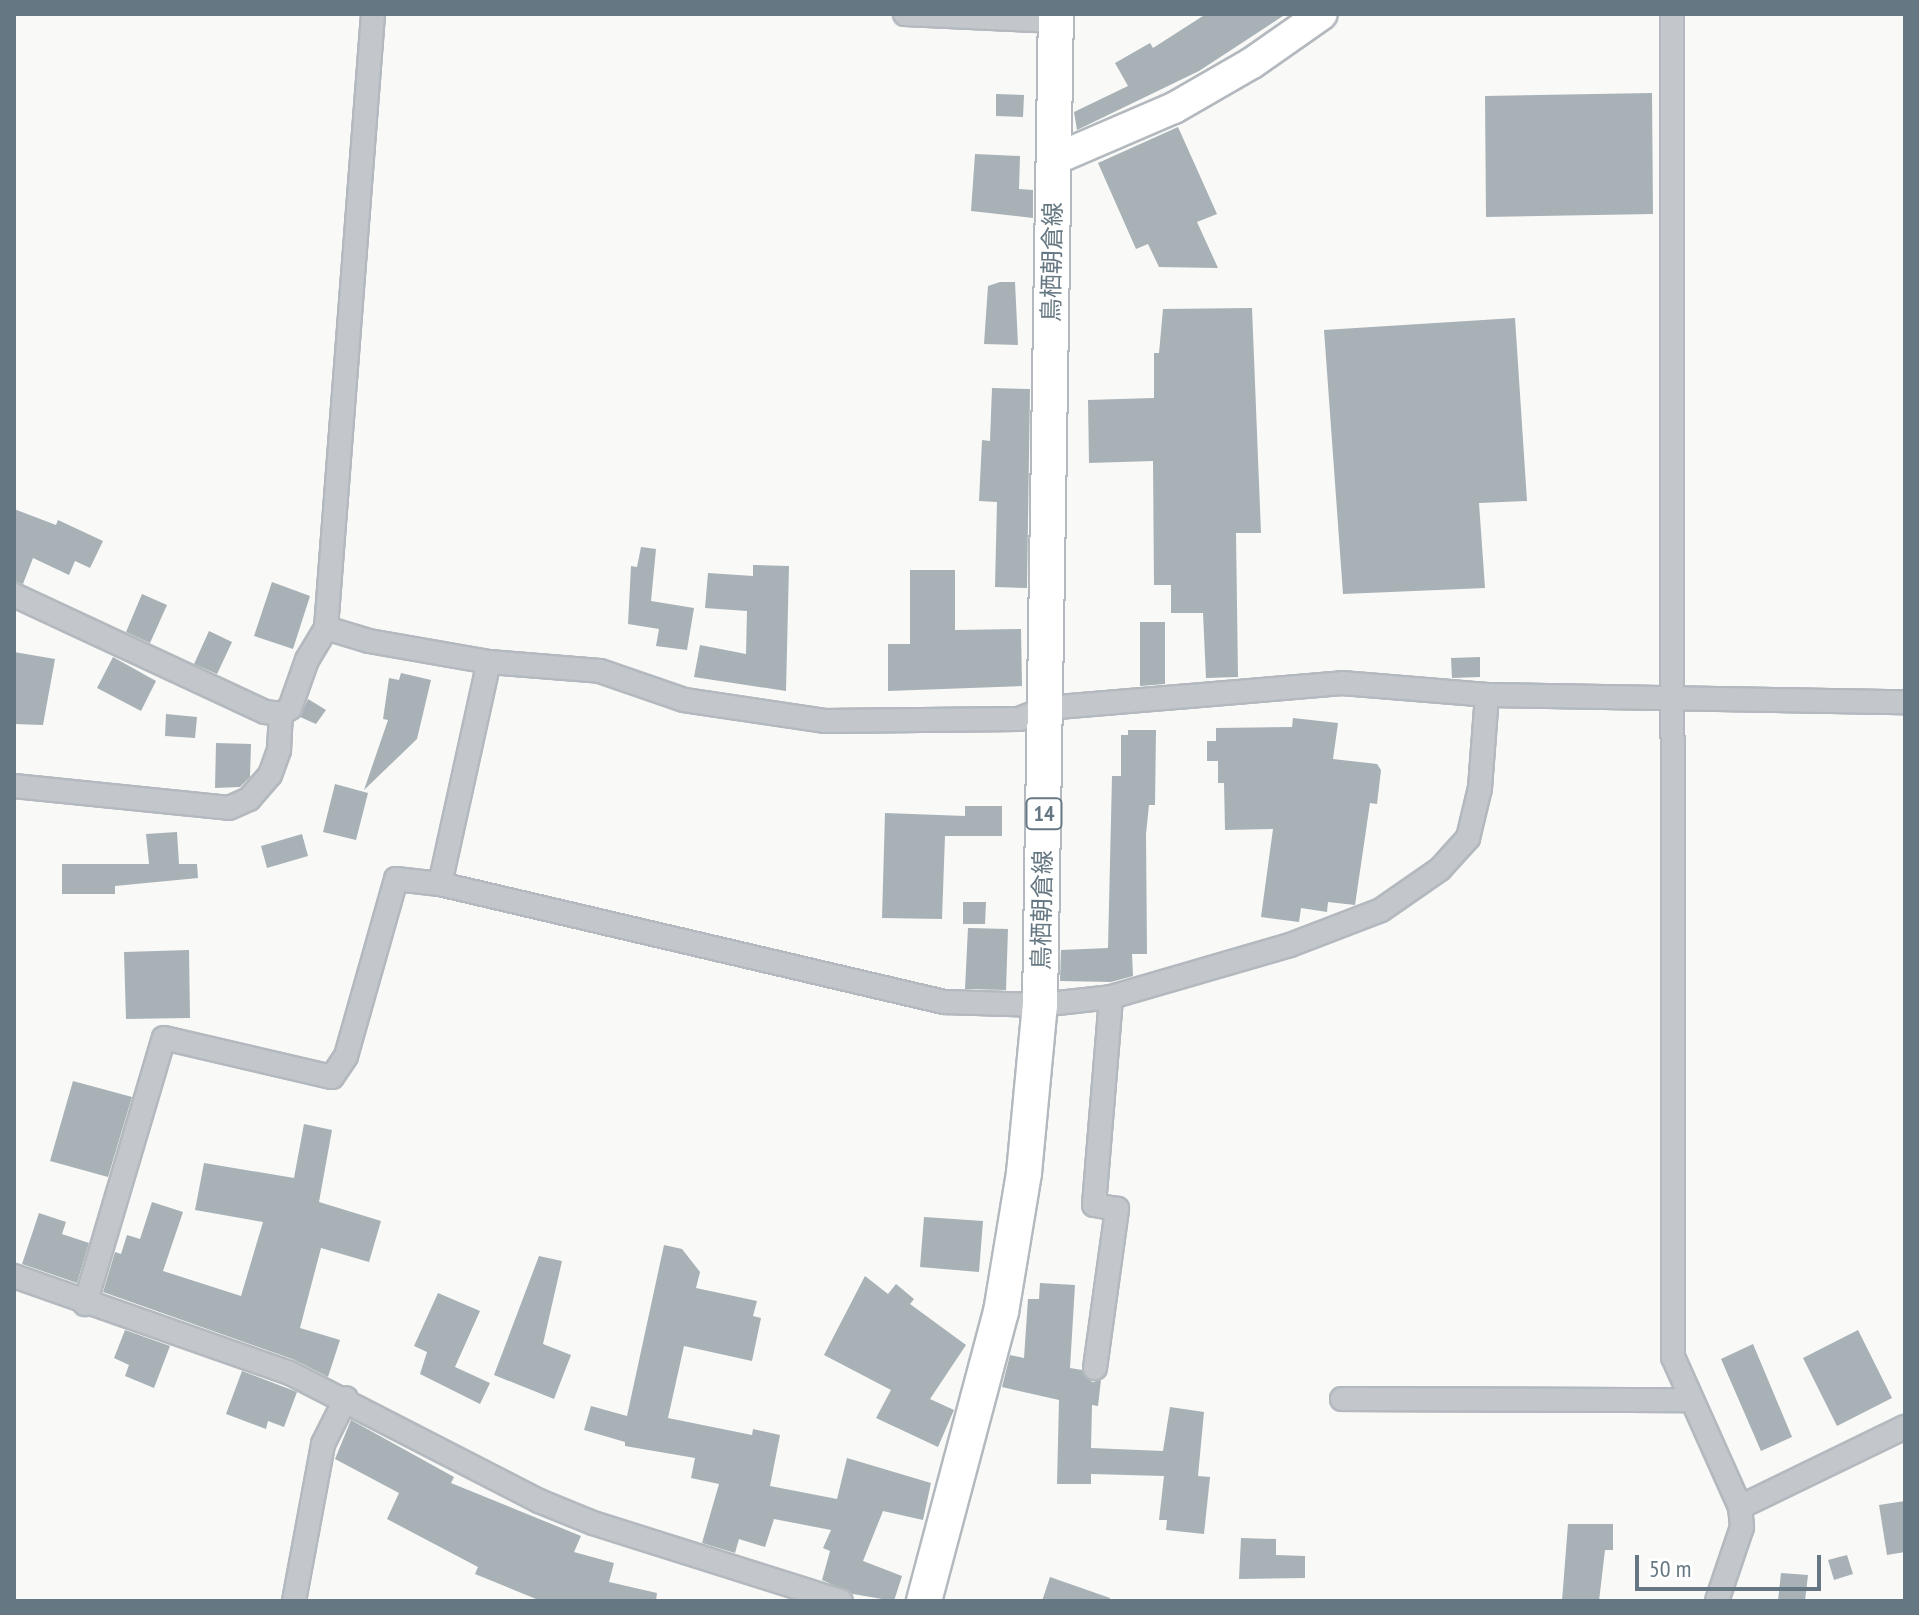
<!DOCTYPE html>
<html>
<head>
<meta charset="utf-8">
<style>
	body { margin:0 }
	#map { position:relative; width:1919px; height:1615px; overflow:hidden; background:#f9f9f7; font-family:"PT Sans Narrow","Noto Sans JP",sans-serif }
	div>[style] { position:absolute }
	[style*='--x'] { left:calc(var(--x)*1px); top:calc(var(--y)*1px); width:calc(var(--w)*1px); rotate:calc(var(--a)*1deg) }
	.building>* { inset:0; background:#a7b1b6 }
	.roads { filter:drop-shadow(2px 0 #b3b9be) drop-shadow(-2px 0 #b3b9be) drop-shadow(0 2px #b3b9be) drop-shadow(0 -2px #b3b9be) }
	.street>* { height:22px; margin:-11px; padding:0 11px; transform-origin:11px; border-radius:11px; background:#c3c7cb }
	.secondary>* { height:30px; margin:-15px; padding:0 15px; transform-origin:15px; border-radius:15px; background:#fff }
	.primary>* { height:34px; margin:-17px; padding:0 17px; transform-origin:17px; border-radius:17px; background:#fff }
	span { translate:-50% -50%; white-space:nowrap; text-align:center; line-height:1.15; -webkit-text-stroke:8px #fff; paint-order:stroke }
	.shield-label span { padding:2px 6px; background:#fff; border:2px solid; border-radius:6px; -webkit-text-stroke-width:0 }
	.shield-label { font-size:22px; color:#657782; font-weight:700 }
	.street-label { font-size:24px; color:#657782 }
	.frame { position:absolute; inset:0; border:16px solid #657782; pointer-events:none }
	.scale { position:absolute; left:1635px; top:1555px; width:186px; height:36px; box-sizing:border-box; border:4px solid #657782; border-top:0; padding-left:10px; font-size:24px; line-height:28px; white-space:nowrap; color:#657782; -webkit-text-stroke:6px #fff; paint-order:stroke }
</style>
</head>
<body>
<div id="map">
	<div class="building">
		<i style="clip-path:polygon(1206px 14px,1286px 14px,1199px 71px,1077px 130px,1074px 112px,1128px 86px,1115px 63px,1150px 43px,1153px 48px)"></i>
		<i style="clip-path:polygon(1652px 93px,1653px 214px,1486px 217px,1485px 96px)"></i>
		<i style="clip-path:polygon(996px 94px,1024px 95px,1023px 117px,996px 116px)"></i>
		<i style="clip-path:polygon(1178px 127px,1217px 214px,1197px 222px,1218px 268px,1159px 267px,1148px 244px,1136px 249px,1098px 163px)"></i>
		<i style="clip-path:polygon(975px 154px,1020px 156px,1019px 189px,1033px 190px,1033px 218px,971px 211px)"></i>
		<i style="clip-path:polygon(1000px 282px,1015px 282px,1018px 345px,984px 344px,988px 286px)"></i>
		<i style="clip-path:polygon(1252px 308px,1261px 533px,1236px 533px,1238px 677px,1206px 678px,1203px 613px,1171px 613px,1171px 585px,1154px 585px,1153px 461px,1089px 463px,1088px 400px,1154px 398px,1154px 353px,1159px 353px,1163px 309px)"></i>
		<i style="clip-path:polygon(1515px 318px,1527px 501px,1479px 503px,1485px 588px,1343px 594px,1324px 330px)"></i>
		<i style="clip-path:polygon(992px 388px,1030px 389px,1027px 588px,995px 587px,997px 502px,979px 501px,982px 440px,990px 441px)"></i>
		<i style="clip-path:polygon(14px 509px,56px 525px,58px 520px,103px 541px,90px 568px,75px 561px,69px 575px,33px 558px,23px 584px,14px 581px)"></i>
		<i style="clip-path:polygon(641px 547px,656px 549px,651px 601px,694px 608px,687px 650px,656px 646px,659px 629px,628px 624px,631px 566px,637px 567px)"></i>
		<i style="clip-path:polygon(753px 565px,789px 566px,786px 691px,694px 677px,700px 645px,746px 654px,747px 611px,705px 608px,708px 573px,753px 576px)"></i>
		<i style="clip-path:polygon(910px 570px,955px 570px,955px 630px,1021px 629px,1022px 686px,888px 691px,888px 644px,910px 644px)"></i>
		<i style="clip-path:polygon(272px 582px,310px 596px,293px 649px,254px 636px)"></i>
		<i style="clip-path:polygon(142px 594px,167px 605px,150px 643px,126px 632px)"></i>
		<i style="clip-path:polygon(1140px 622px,1165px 622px,1165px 684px,1140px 686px)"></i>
		<i style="clip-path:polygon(209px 631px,232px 642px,217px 674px,194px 664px)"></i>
		<i style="clip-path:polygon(14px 652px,55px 659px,43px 725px,14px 724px)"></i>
		<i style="clip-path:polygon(113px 657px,156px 681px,141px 711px,97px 688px)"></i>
		<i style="clip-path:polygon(1480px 657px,1480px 677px,1452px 678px,1451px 658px)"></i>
		<i style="clip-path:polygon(401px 673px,431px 680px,417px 739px,364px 790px,388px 720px,383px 719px,389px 678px,399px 680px)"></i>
		<i style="clip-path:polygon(308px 699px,326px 710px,316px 724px,300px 717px)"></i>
		<i style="clip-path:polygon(166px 714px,197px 717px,195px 738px,165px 736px)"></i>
		<i style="clip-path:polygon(1293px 718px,1338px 723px,1333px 759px,1377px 764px,1381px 770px,1377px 804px,1370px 803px,1355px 905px,1328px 902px,1327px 912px,1301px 908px,1299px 922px,1261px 917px,1273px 829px,1225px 830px,1224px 783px,1218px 783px,1218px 761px,1207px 761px,1207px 741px,1216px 741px,1216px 728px,1292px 727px)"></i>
		<i style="clip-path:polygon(1128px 730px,1156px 730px,1155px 805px,1149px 805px,1146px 834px,1147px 954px,1132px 954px,1133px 976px,1111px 982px,1060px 981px,1061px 950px,1108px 948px,1112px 776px,1121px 776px,1121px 735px,1128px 735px)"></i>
		<i style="clip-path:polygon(216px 743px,251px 744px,250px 777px,240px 787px,215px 788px)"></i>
		<i style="clip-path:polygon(335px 784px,368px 793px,356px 840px,323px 832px)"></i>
		<i style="clip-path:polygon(965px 806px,1002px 806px,1002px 836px,945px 836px,942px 919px,882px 918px,885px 813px,965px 816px)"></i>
		<i style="clip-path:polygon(177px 832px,179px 864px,197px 864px,198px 878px,115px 886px,115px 894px,62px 894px,62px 864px,149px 864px,146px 834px)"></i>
		<i style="clip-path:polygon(302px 834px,308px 856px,267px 868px,261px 846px)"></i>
		<i style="clip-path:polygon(963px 902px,986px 902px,985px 924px,963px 924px)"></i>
		<i style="clip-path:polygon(968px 928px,1008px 929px,1006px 990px,965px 989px)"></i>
		<i style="clip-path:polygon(189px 950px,190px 1018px,126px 1019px,124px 952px)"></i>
		<i style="clip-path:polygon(73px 1081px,132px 1097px,108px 1177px,50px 1161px)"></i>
		<i style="clip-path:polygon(304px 1124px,332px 1130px,319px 1202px,381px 1221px,369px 1262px,321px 1248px,300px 1328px,340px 1340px,328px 1377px,295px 1360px,103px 1292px,115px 1252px,121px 1254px,127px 1235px,140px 1239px,152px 1202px,183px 1212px,163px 1271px,241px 1296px,263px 1222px,195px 1210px,204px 1163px,294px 1178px)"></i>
		<i style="clip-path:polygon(39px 1213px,66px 1222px,62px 1234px,89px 1243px,77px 1283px,22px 1264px)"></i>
		<i style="clip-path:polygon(924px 1217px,983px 1221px,979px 1272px,920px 1267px)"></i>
		<i style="clip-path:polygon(664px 1245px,682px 1249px,700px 1272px,696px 1288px,757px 1301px,753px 1316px,761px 1318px,752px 1361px,684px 1346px,668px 1418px,752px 1435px,753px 1429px,780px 1435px,770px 1486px,837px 1499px,847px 1458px,931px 1483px,923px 1520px,883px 1511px,863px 1561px,902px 1576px,894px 1601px,853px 1594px,822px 1580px,830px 1551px,823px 1548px,831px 1530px,774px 1519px,765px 1547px,739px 1539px,735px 1553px,702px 1543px,719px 1484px,691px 1478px,695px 1458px,625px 1446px,625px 1442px,584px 1430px,591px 1406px,627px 1416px)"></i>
		<i style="clip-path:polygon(539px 1256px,562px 1261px,543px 1344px,571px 1355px,554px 1399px,494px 1375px)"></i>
		<i style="clip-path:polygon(865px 1276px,888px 1294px,896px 1284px,914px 1299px,910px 1304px,966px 1345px,930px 1399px,954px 1410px,938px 1447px,876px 1418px,891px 1390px,824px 1355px)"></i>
		<i style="clip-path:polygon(1040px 1283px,1075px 1285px,1070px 1368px,1082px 1370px,1092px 1382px,1101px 1380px,1098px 1406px,1092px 1405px,1091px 1448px,1163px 1451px,1170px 1407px,1204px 1412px,1198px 1476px,1210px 1477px,1204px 1534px,1166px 1530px,1167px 1520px,1159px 1520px,1164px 1476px,1091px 1474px,1091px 1484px,1057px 1484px,1059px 1400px,1002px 1387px,1010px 1355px,1024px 1358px,1028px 1299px,1039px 1299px)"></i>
		<i style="clip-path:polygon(438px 1293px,480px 1311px,455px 1367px,490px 1383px,480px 1404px,420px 1374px,427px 1352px,414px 1346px)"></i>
		<i style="clip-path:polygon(125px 1330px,170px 1346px,154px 1388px,125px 1376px,129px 1365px,114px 1358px)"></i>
		<i style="clip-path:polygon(1858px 1330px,1892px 1398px,1837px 1426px,1803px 1358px)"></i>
		<i style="clip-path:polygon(1753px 1344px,1792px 1437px,1761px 1451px,1721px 1359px)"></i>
		<i style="clip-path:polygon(242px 1371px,297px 1392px,284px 1427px,268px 1421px,266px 1429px,226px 1414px)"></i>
		<i style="clip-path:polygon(351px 1420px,454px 1477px,451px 1483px,581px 1536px,574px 1552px,614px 1563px,609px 1582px,657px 1593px,656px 1601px,541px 1601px,475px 1574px,478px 1567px,387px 1519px,399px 1493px,335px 1459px)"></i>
		<i style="clip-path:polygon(1905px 1501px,1905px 1552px,1887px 1555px,1879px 1505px)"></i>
		<i style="clip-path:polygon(1568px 1524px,1613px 1524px,1613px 1550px,1605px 1550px,1599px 1601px,1562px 1601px)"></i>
		<i style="clip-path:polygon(1241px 1538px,1276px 1539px,1276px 1555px,1305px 1556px,1305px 1578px,1239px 1579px)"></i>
		<i style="clip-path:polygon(1847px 1555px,1853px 1574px,1834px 1580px,1828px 1560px)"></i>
		<i style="clip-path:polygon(1781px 1573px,1808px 1575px,1805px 1601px,1778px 1601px)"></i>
		<i style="clip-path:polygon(1050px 1577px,1110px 1598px,1109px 1601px,1042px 1601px)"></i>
	</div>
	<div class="roads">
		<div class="street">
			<i style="--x:905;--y:14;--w:151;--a:2.7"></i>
			<i style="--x:1672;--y:14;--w:1343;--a:89.96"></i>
			<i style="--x:1673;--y:1357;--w:164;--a:65.9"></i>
			<i style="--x:1740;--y:1507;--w:20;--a:84"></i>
			<i style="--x:1742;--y:1527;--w:78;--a:108.7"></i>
			<i style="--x:14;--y:595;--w:277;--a:25"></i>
			<i style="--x:265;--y:712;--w:16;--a:7"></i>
			<i style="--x:281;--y:714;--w:11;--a:-34"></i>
			<i style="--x:290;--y:708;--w:51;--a:-70.5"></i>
			<i style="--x:307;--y:660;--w:37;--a:-59"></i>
			<i style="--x:326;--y:628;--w:616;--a:-85.62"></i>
			<i style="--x:326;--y:628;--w:45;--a:16.8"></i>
			<i style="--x:369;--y:641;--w:122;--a:9.9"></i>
			<i style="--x:489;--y:662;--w:111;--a:4.6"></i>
			<i style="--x:600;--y:671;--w:89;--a:19"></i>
			<i style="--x:684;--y:700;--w:142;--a:8.5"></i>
			<i style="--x:824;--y:721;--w:195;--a:-0.6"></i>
			<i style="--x:1019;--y:719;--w:29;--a:-22"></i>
			<i style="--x:1046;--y:708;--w:297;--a:-4.8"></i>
			<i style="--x:1342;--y:683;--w:145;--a:4.7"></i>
			<i style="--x:1487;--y:695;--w:418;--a:1"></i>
			<i style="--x:14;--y:786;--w:216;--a:5.8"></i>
			<i style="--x:229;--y:808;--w:22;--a:-24"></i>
			<i style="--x:249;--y:799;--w:32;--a:-49"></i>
			<i style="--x:270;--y:775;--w:27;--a:-70"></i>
			<i style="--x:279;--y:750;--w:36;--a:-87"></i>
			<i style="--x:440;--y:884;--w:227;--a:-77.6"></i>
			<i style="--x:14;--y:1276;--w:293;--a:19.4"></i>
			<i style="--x:290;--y:1373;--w:280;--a:27.2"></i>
			<i style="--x:539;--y:1501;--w:58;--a:22.2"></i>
			<i style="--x:593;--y:1523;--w:260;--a:17.5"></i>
			<i style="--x:85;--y:1304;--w:277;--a:-73.5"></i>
			<i style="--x:164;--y:1038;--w:172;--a:13.1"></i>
			<i style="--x:332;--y:1077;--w:25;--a:-56"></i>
			<i style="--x:346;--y:1056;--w:184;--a:-74.2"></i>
			<i style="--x:396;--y:879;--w:44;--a:6.5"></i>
			<i style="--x:440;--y:884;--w:518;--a:13.18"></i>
			<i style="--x:944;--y:1002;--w:96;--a:1.8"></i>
			<i style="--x:1040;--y:1005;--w:71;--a:-6.4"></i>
			<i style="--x:1111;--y:997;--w:186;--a:-16.2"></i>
			<i style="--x:1290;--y:945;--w:97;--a:-21"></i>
			<i style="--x:1381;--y:910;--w:72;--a:-34.8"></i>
			<i style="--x:1440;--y:869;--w:42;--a:-47.9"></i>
			<i style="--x:1468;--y:838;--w:51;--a:-76.5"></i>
			<i style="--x:1480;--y:788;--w:93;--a:-85.7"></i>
			<i style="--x:1095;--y:1368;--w:161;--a:-82.1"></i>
			<i style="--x:1117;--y:1209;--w:23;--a:-170"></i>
			<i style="--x:1094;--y:1205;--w:209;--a:-85.3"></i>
			<i style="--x:1342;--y:1399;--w:348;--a:0.2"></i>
			<i style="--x:1740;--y:1507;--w:183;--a:-25.9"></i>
			<i style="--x:294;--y:1601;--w:160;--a:-79.5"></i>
			<i style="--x:323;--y:1444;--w:51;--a:-63.4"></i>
		</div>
		<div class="secondary">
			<i style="--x:1053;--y:160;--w:132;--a:-23.3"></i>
			<i style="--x:1174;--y:108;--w:90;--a:-30"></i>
			<i style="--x:1252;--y:63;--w:85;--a:-35"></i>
		</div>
		<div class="primary">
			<i style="--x:924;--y:1601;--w:299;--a:-75.1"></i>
			<i style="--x:1001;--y:1312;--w:141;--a:-80.6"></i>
			<i style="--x:1024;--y:1173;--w:169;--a:-84.6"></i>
			<i style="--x:1040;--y:1005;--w:991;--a:-89.08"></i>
		</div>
	</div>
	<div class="shield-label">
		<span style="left:1044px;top:814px">14</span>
	</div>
	<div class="street-label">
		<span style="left:1052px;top:262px;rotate:-89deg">鳥栖朝倉線</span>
		<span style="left:1042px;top:910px;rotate:-89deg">鳥栖朝倉線</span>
	</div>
	<div class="frame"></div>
	<div class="scale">50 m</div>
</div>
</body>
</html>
